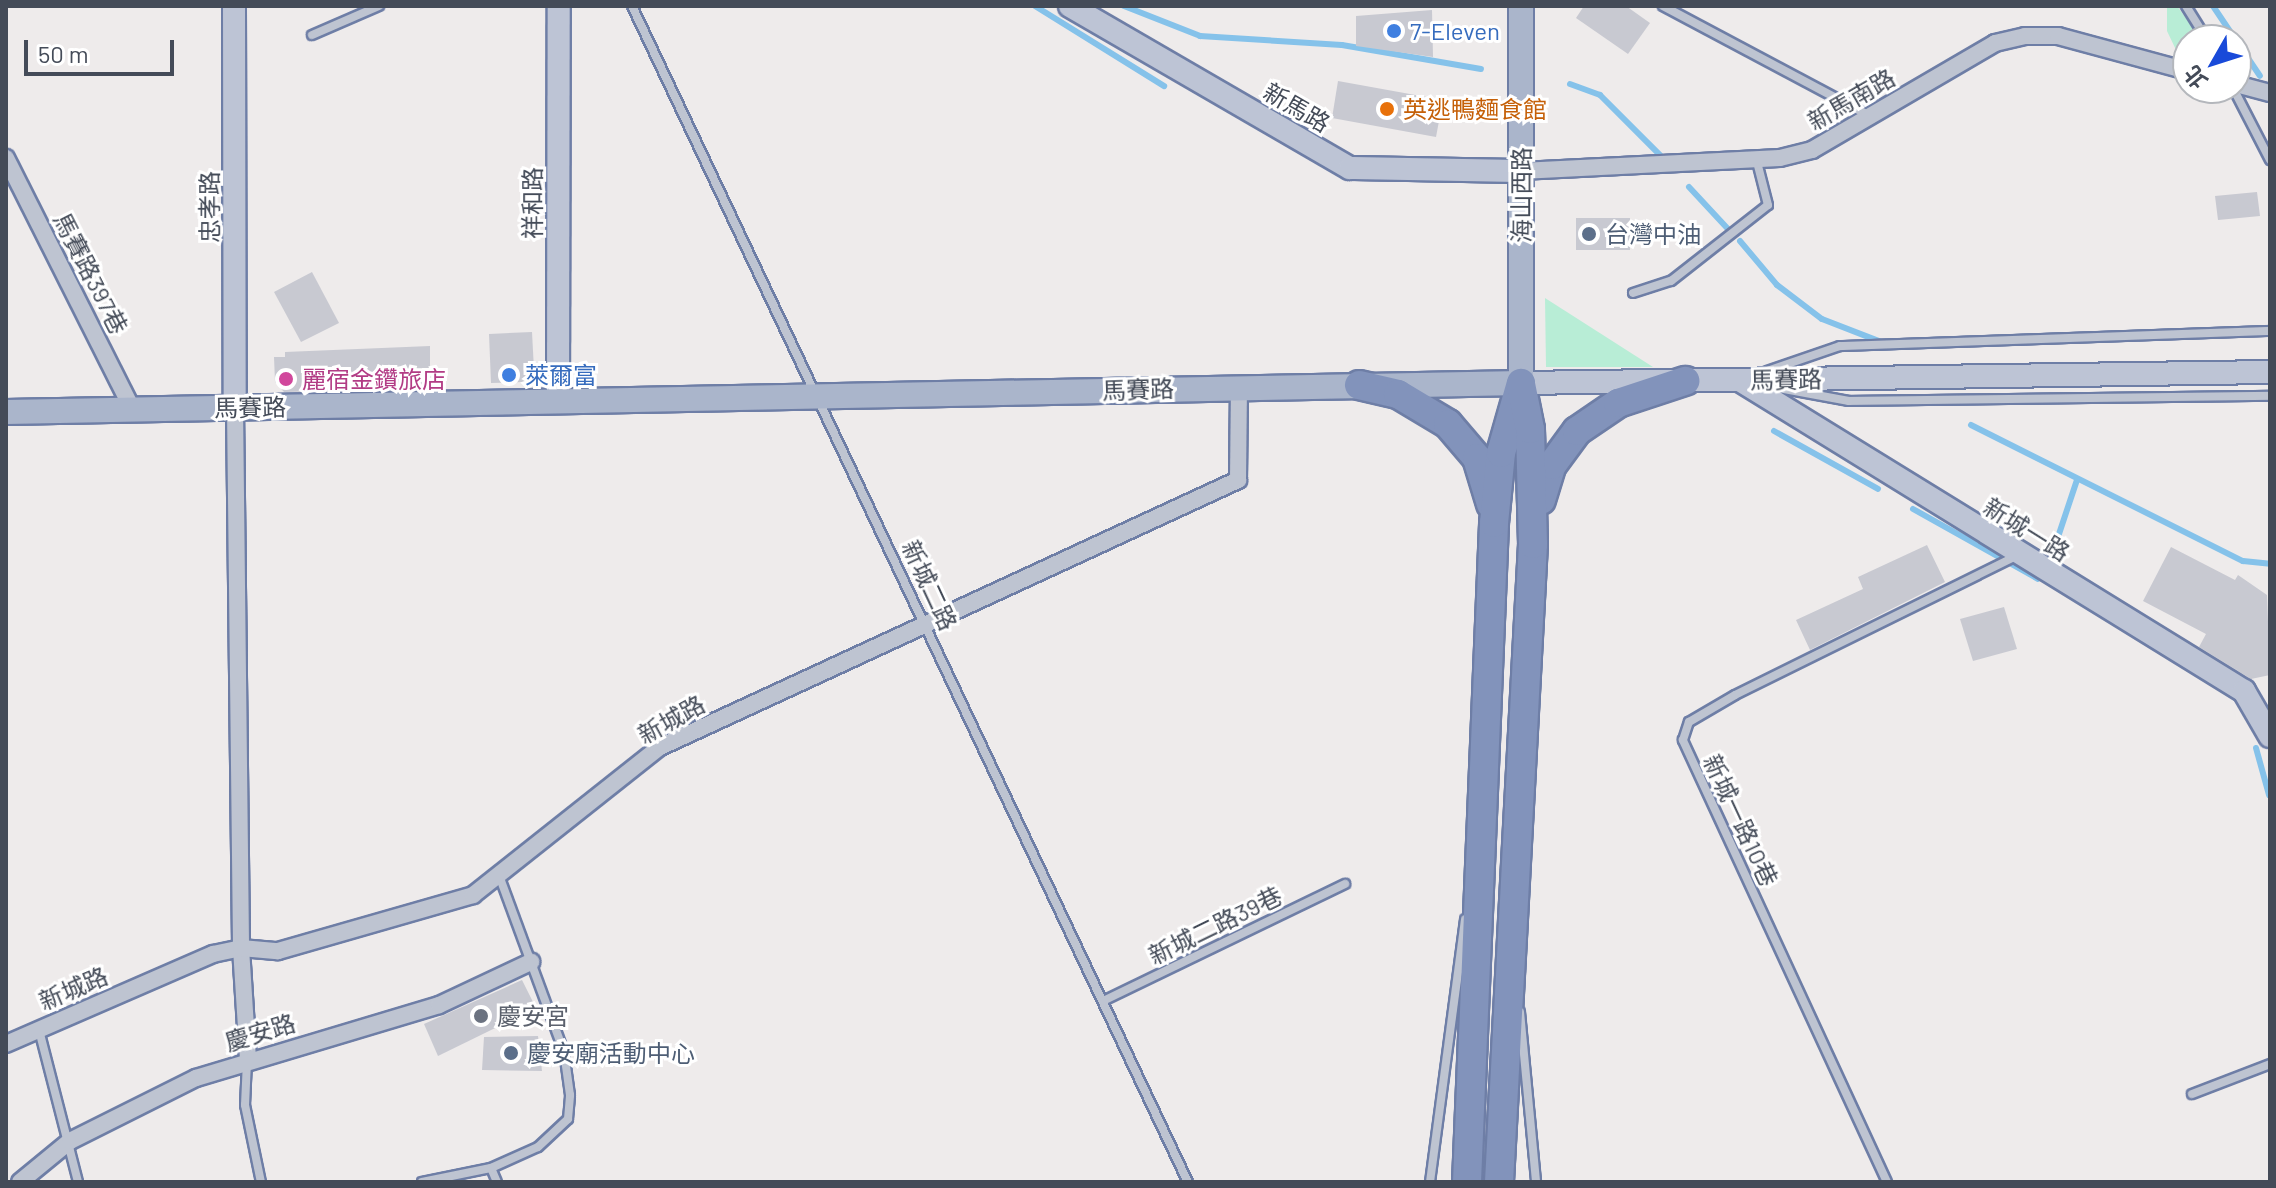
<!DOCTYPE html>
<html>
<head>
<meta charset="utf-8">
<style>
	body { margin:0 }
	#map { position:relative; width:2276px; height:1188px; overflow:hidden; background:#eeebeb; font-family:Barlow,"Noto Sans TC",sans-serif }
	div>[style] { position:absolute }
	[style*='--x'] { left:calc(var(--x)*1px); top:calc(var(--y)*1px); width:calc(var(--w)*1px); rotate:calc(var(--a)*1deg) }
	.green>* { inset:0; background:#b8edd6 }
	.stream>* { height:6px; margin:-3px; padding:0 3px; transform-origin:3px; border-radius:3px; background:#85c2ea }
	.building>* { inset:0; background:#c8c9d1 }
	.roads { filter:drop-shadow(2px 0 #6e7ea6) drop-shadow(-2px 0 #6e7ea6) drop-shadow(0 2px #6e7ea6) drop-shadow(0 -2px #6e7ea6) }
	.lane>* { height:8px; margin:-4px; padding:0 4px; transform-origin:4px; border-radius:4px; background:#bec4d1 }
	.street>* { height:16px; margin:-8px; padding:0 8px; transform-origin:8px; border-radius:8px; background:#bec4d1 }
	.secondary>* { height:22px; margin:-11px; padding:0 11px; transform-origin:11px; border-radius:11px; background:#bdc4d5 }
	.primary>* { height:24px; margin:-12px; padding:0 12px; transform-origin:12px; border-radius:12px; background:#aab5cb }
	.highway>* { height:28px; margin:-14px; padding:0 14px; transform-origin:14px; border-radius:14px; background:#8293bb }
	.dots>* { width:22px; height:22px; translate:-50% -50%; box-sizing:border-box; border:4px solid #fff; border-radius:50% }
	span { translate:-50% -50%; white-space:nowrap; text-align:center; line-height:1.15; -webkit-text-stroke:6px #fff; paint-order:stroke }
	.shop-label { font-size:24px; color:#366cbe }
	.left { translate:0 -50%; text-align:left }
	.street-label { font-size:24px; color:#444b58 }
	.food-label { font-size:24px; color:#c56008 }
	.service-label { font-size:24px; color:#4e5e75 }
	.hotel-label { font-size:24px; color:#b23c85 }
	.worship-label { font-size:24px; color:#5b616d }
	.frame { position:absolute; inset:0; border:8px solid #444b58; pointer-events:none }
	.north { position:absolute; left:2172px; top:24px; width:80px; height:80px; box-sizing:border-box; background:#fff; border:2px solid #b4b7bc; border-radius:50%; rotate:231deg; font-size:22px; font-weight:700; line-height:32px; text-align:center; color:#444b58 }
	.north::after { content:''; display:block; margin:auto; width:28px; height:36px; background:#194ad9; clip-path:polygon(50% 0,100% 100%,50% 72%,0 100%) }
	.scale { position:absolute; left:24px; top:40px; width:150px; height:36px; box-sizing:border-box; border:4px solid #444b58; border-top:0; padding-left:10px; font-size:24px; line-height:28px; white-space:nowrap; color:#444b58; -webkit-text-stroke:6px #fff; paint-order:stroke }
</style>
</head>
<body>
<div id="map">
	<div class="green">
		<i style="clip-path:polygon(2167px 6px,2177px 6px,2202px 40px,2188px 40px,2188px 75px,2167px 31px)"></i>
		<i style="clip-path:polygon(1545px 298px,1653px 367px,1546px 367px)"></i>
	</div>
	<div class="stream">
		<i style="--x:1035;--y:6;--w:152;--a:31.8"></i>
		<i style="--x:1124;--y:6;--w:82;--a:21.5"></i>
		<i style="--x:1200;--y:36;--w:142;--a:3.6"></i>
		<i style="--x:1342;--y:45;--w:141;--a:9.8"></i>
		<i style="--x:2213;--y:6;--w:84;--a:56.1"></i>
		<i style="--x:1570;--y:84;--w:32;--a:20"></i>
		<i style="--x:1600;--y:95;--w:86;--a:45"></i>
		<i style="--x:1689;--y:187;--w:59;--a:47.1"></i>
		<i style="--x:1740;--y:241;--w:57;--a:49.9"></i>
		<i style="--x:1777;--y:285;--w:56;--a:37.1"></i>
		<i style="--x:1822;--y:319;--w:66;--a:21.2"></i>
		<i style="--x:1971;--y:425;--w:304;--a:26.6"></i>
		<i style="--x:2243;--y:561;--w:27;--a:6"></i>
		<i style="--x:1774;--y:431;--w:119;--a:29.1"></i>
		<i style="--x:1913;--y:509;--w:143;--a:29.2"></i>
		<i style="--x:2051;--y:558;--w:82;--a:-71.6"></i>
		<i style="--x:2256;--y:748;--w:49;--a:74.5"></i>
	</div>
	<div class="building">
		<i style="clip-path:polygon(1584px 6px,1626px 6px,1650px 23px,1628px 54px,1576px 18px)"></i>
		<i style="clip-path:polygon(1432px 10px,1433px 57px,1356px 46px,1356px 16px)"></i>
		<i style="clip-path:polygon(1338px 81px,1443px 100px,1436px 137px,1332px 118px)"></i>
		<i style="clip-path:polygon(2257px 192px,2260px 216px,2218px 220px,2215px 196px)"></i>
		<i style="clip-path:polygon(1576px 218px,1630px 218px,1630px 250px,1576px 250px)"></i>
		<i style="clip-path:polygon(312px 272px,339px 323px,301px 342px,274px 292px)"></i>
		<i style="clip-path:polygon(532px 332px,534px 370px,524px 382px,491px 383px,489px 334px)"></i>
		<i style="clip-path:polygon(430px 346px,430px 389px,284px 392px,275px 382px,274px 357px,285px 357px,285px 352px)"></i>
		<i style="clip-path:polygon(1927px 545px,1945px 582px,1810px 650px,1796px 620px,1863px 589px,1858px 577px)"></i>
		<i style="clip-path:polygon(2171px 547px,2235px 580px,2238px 575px,2267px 595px,2270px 675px,2251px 679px,2199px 647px,2206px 634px,2143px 601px)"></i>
		<i style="clip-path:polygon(2004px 607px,2017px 649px,1973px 661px,1960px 619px)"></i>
		<i style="clip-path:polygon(522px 980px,536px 1008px,438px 1056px,424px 1024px)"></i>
		<i style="clip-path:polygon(538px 1036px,542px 1071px,482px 1070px,484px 1037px)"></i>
	</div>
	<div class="roads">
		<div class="lane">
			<i style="--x:632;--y:6;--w:1301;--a:64.7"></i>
			<i style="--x:1663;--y:6;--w:237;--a:28"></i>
			<i style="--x:2186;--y:6;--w:40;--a:58"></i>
			<i style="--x:312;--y:35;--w:73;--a:-23.4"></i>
			<i style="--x:2233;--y:88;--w:81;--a:62.8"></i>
			<i style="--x:1633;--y:293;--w:40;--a:-18"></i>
			<i style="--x:1671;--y:281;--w:123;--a:-38.1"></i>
			<i style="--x:1768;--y:205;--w:44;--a:-104.3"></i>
			<i style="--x:1767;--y:371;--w:77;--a:-18.9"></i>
			<i style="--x:1840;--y:346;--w:430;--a:-2"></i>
			<i style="--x:1784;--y:389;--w:66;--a:10.5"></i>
			<i style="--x:1849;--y:401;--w:421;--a:-0.7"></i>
			<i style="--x:1103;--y:1001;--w:269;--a:-25.8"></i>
			<i style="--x:1520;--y:1012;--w:171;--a:84.6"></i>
			<i style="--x:39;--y:1030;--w:157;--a:75.6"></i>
			<i style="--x:247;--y:1061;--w:44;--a:92.6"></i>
			<i style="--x:245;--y:1105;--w:79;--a:78.3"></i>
			<i style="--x:2192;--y:1094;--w:84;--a:-21"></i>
			<i style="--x:491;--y:1168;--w:15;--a:67"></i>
			<i style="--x:422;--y:1182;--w:70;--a:-11.5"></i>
			<i style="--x:491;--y:1168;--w:51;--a:-24.1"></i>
			<i style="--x:538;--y:1147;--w:41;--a:-43"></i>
			<i style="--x:568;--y:1119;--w:24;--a:-85"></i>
			<i style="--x:570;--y:1095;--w:43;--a:-97.9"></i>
			<i style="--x:564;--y:1052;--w:185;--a:-110.2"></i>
			<i style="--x:1430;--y:1182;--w:265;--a:-82.4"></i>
			<i style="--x:1887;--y:1182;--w:487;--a:-114.8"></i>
			<i style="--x:1683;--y:740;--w:19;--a:-72"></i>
			<i style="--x:1689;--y:722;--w:53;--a:-30.4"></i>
			<i style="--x:1735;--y:695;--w:316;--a:-26.3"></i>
		</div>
		<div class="street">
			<i style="--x:2236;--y:84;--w:35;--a:15"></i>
			<i style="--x:6;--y:158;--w:281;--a:63.3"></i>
			<i style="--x:1521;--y:171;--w:259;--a:-2.9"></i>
			<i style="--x:1780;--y:158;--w:33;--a:-14"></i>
			<i style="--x:1812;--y:150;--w:212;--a:-30.3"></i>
			<i style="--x:1995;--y:43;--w:31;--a:-13"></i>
			<i style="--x:2025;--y:36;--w:33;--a:0"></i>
			<i style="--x:2058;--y:36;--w:135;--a:15.1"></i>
			<i style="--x:235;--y:407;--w:541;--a:89.36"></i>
			<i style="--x:241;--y:948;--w:111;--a:86.4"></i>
			<i style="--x:6;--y:1044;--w:226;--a:-23.5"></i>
			<i style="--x:213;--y:954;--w:29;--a:-12"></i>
			<i style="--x:241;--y:948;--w:37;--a:5"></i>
			<i style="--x:278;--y:951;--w:203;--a:-16"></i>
			<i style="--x:473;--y:895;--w:238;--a:-38.4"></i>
			<i style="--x:660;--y:747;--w:637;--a:-24.79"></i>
			<i style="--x:1238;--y:480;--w:94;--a:-89.4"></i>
			<i style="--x:20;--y:1182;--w:65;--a:-39.4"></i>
			<i style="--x:70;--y:1141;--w:141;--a:-26.6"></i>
			<i style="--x:196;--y:1078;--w:254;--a:-16.7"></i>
			<i style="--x:439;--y:1005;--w:102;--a:-25.1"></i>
		</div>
		<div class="secondary">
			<i style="--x:234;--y:6;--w:401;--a:89.9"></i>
			<i style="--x:1070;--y:6;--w:323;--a:30.1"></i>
			<i style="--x:1350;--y:168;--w:171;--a:1"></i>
			<i style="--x:1741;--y:381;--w:591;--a:31.65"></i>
			<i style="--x:2244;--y:691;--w:52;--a:60"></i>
			<i style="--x:1521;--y:383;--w:749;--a:-0.84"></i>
			<i style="--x:558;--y:401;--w:395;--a:-89.9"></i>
		</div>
		<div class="primary">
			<i style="--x:6;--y:412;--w:1515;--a:-1.1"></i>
			<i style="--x:1521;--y:383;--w:377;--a:-90"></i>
		</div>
		<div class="highway">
			<i style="--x:1359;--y:385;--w:40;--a:13"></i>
			<i style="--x:1398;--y:394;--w:58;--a:31"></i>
			<i style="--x:1448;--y:424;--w:45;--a:49.5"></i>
			<i style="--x:1477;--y:458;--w:48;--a:73.1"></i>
			<i style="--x:1541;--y:500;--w:37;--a:-73"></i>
			<i style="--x:1552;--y:465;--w:42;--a:-53.7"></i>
			<i style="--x:1577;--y:431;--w:50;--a:-34.3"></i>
			<i style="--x:1618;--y:403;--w:71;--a:-18.2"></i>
			<i style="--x:1467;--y:1182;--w:660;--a:-87.65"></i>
			<i style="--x:1494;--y:523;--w:70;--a:-84.3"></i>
			<i style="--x:1501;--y:453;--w:73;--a:-74.1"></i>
			<i style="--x:1499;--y:1182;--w:639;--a:-86.95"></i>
			<i style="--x:1533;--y:544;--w:115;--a:-91.5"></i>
			<i style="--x:1530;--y:429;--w:46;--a:-101.3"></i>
		</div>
	</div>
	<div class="dots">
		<i style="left:1394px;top:31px;background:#3f7fe0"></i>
		<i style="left:1387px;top:109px;background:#e8710a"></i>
		<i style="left:1589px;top:234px;background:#5c6f8a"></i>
		<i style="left:509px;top:375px;background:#3f7fe0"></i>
		<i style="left:286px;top:379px;background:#d1479c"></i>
		<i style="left:481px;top:1016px;background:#6b7280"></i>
		<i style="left:511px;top:1053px;background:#5c6f8a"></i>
	</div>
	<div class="shop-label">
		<span class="left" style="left:1410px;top:31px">7-Eleven</span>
		<span class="left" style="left:525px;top:375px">萊爾富</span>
	</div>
	<div class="street-label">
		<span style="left:1851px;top:99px;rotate:-30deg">新馬南路</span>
		<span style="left:1297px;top:107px;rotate:30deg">新馬路</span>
		<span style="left:1521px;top:195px;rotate:-90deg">海山西路</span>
		<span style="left:532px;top:203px;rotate:-90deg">祥和路</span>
		<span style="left:209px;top:207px;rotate:-90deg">忠孝路</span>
		<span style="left:91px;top:273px;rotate:63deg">馬賽路397巷</span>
		<span style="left:1786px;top:379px;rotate:-1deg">馬賽路</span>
		<span style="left:1138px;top:389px;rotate:-2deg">馬賽路</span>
		<span style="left:250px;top:407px;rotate:-1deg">馬賽路</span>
		<span style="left:2027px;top:529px;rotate:32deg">新城一路</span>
		<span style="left:930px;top:585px;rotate:65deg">新城二路</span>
		<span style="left:671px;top:719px;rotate:-29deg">新城路</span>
		<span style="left:1741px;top:820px;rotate:65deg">新城一路10巷</span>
		<span style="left:1215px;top:925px;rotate:-26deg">新城二路39巷</span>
		<span style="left:73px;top:988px;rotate:-23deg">新城路</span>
		<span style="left:260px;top:1032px;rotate:-17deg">慶安路</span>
	</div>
	<div class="food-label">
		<span class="left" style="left:1403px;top:109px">英逃鴨麵食館</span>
	</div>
	<div class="service-label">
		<span class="left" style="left:1605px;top:234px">台灣中油</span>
		<span class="left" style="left:527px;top:1053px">慶安廟活動中心</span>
	</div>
	<div class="hotel-label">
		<span class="left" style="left:302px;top:379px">麗宿金鑽旅店</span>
	</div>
	<div class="worship-label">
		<span class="left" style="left:497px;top:1016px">慶安宮</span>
	</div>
	<div class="frame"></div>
	<div class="north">北</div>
	<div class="scale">50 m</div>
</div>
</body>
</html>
